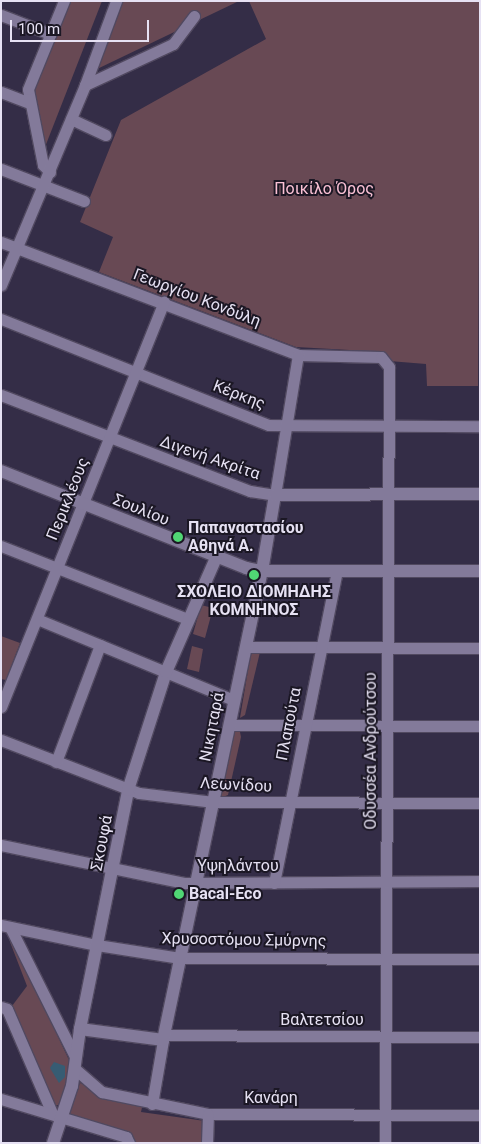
<!DOCTYPE html>
<html>
<head>
<meta charset="utf-8">
<style>
	body { margin:0 }
	#map { position:relative; width:481px; height:1144px; overflow:hidden; background:#342d47; font-family:Roboto,sans-serif }
	div>[style] { position:absolute }
	[style*='--x'] { left:calc(var(--x)*1px); top:calc(var(--y)*1px); width:calc(var(--w)*1px); rotate:calc(var(--a)*1deg) }
	.green>* { inset:0; background:#684954 }
	.water>* { inset:0; background:#375c73 }
	.roads { filter:drop-shadow(1px 0 #514960) drop-shadow(-1px 0 #514960) drop-shadow(0 1px #514960) drop-shadow(0 -1px #514960) }
	.minor>* { height:11px; margin:-5.5px; padding:0 5.5px; transform-origin:5.5px; border-radius:5.5px; background:#837a9a }
	.tertiary>* { height:12px; margin:-6px; padding:0 6px; transform-origin:6px; border-radius:6px; background:#837a9a }
	.dots>* { width:14px; height:14px; translate:-50% -50%; box-sizing:border-box; border:2px solid #1b1724; border-radius:50% }
	span { translate:-50% -50%; white-space:nowrap; text-align:center; line-height:1.15; -webkit-text-stroke:4px #1b1724; paint-order:stroke }
	.park-label { font-size:16px; color:#fac1d5 }
	.street-label { font-size:16px; color:#e6e1f3 }
	.poi-label { font-size:16px; color:#e6e1f3; font-weight:700 }
	.left { translate:0 -50%; text-align:left }
	.frame { position:absolute; inset:0; border:2px solid #e6e1f3; pointer-events:none }
	.scale { position:absolute; left:10px; top:20px; width:139px; height:22px; box-sizing:border-box; border:2px solid #e6e1f3; border-top:0; padding-left:6px; font-size:15px; line-height:18px; white-space:nowrap; color:#e6e1f3; -webkit-text-stroke:4px #1b1724; paint-order:stroke }
</style>
</head>
<body>
<div id="map">
	<div class="green">
		<i style="clip-path:polygon(69px 1px,102px 1px,45px 147px,32px 89px)"></i>
		<i style="clip-path:polygon(121px 1px,239px 1px,95px 70px)"></i>
		<i style="clip-path:polygon(249px 1px,480px 1px,478px 386px,427px 386px,426px 364px,389px 361px,385px 352px,296px 347px,99px 272px,113px 237px,80px 222px,121px 120px,266px 39px)"></i>
		<i style="clip-path:polygon(201px 605px,213px 608px,205px 638px,193px 634px)"></i>
		<i style="clip-path:polygon(1px 636px,20px 643px,6px 680px,1px 679px)"></i>
		<i style="clip-path:polygon(192px 646px,203px 649px,199px 672px,187px 669px)"></i>
		<i style="clip-path:polygon(251px 652px,260px 652px,245px 715px,240px 718px)"></i>
		<i style="clip-path:polygon(232px 731px,240px 732px,241px 737px,228px 795px,223px 797px,221px 796px)"></i>
		<i style="clip-path:polygon(13px 940px,69px 1060px,66px 1088px,58px 1105px,53px 1106px,12px 1015px,12px 1006px,27px 986px,10px 942px)"></i>
		<i style="clip-path:polygon(80px 1083px,143px 1103px,141px 1112px,205px 1121px,204px 1143px,134px 1143px,67px 1116px)"></i>
	</div>
	<div class="water">
		<i style="clip-path:polygon(54px 1062px,65px 1066px,65px 1077px,59px 1083px,50px 1068px)"></i>
	</div>
	<div class="roads">
		<div class="minor">
			<i style="--x:1;--y:15;--w:53;--a:21.2"></i>
			<i style="--x:85;--y:85;--w:97;--a:-25"></i>
			<i style="--x:173;--y:44;--w:35;--a:-53"></i>
			<i style="--x:1;--y:92;--w:30;--a:21"></i>
			<i style="--x:71;--y:119;--w:38;--a:25"></i>
			<i style="--x:1;--y:169;--w:89;--a:21.1"></i>
			<i style="--x:50;--y:172;--w:10;--a:-135"></i>
			<i style="--x:43;--y:165;--w:77;--a:-101.2"></i>
			<i style="--x:28;--y:89;--w:95;--a:-67.8"></i>
			<i style="--x:1;--y:242;--w:318;--a:20.8"></i>
			<i style="--x:298;--y:355;--w:83;--a:1.4"></i>
			<i style="--x:381;--y:357;--w:13;--a:51"></i>
			<i style="--x:389;--y:367;--w:776;--a:90.3"></i>
			<i style="--x:1;--y:285;--w:217;--a:-67.2"></i>
			<i style="--x:85;--y:85;--w:90;--a:-69.7"></i>
			<i style="--x:1;--y:319;--w:288;--a:21.6"></i>
			<i style="--x:269;--y:425;--w:211;--a:0.3"></i>
			<i style="--x:1;--y:395;--w:267;--a:21.1"></i>
			<i style="--x:250;--y:491;--w:25;--a:9"></i>
			<i style="--x:275;--y:495;--w:142;--a:-80.7"></i>
			<i style="--x:1;--y:546;--w:200;--a:21.4"></i>
			<i style="--x:37;--y:619;--w:213;--a:22.4"></i>
			<i style="--x:246;--y:647;--w:234;--a:0.2"></i>
			<i style="--x:1;--y:707;--w:437;--a:-68.1"></i>
			<i style="--x:229;--y:725;--w:251;--a:0.2"></i>
			<i style="--x:1;--y:740;--w:148;--a:21"></i>
			<i style="--x:139;--y:793;--w:75;--a:6.9"></i>
			<i style="--x:213;--y:802;--w:267;--a:0.2"></i>
			<i style="--x:56;--y:762;--w:125;--a:-69.4"></i>
			<i style="--x:1;--y:845;--w:188;--a:11.7"></i>
			<i style="--x:185;--y:883;--w:295;--a:-0.4"></i>
			<i style="--x:274;--y:883;--w:318;--a:-78.6"></i>
			<i style="--x:1;--y:925;--w:98;--a:11.8"></i>
			<i style="--x:97;--y:945;--w:84;--a:8.9"></i>
			<i style="--x:180;--y:958;--w:300;--a:0.2"></i>
			<i style="--x:10;--y:927;--w:145;--a:63.4"></i>
			<i style="--x:1;--y:1007;--w:6;--a:18"></i>
			<i style="--x:7;--y:1009;--w:113;--a:66.6"></i>
			<i style="--x:164;--y:1035;--w:316;--a:0.4"></i>
			<i style="--x:74;--y:1068;--w:37;--a:41"></i>
			<i style="--x:102;--y:1092;--w:108;--a:11.7"></i>
			<i style="--x:208;--y:1114;--w:272;--a:0.2"></i>
			<i style="--x:1;--y:1099;--w:131;--a:16.9"></i>
			<i style="--x:126;--y:1137;--w:7;--a:63"></i>
			<i style="--x:152;--y:1104;--w:65;--a:-80.2"></i>
			<i style="--x:207;--y:1143;--w:29;--a:-88"></i>
		</div>
		<div class="tertiary">
			<i style="--x:1;--y:471;--w:264;--a:21.6"></i>
			<i style="--x:246;--y:568;--w:16;--a:11"></i>
			<i style="--x:262;--y:571;--w:218;--a:0"></i>
			<i style="--x:80;--y:1029;--w:84;--a:7.5"></i>
			<i style="--x:163;--y:1040;--w:479;--a:-78.1"></i>
			<i style="--x:262;--y:571;--w:77;--a:-80.3"></i>
			<i style="--x:275;--y:495;--w:205;--a:-0.3"></i>
			<i style="--x:53;--y:1143;--w:60;--a:-71.6"></i>
			<i style="--x:72;--y:1086;--w:58;--a:-82"></i>
			<i style="--x:80;--y:1029;--w:244;--a:-78.6"></i>
			<i style="--x:128;--y:790;--w:124;--a:-72.1"></i>
			<i style="--x:166;--y:672;--w:124;--a:-66.3"></i>
		</div>
	</div>
	<div class="dots">
		<i style="left:178px;top:537px;background:#50d674"></i>
		<i style="left:254px;top:575px;background:#50d674"></i>
		<i style="left:179px;top:894px;background:#50d674"></i>
	</div>
	<div class="park-label">
		<span style="left:324px;top:189px">Ποικίλο Όρος</span>
	</div>
	<div class="street-label">
		<span style="left:197px;top:298px;rotate:21deg">Γεωργίου Κονδύλη</span>
		<span style="left:239px;top:395px;rotate:21deg">Κέρκης</span>
		<span style="left:210px;top:458px;rotate:19deg">Διγενή Ακρίτα</span>
		<span style="left:68px;top:499px;rotate:-68deg">Περικλέους</span>
		<span style="left:141px;top:510px;rotate:22deg">Σουλίου</span>
		<span style="left:289px;top:724px;rotate:-79deg">Πλαπούτα</span>
		<span style="left:212px;top:727px;rotate:-79deg">Νικηταρά</span>
		<span style="left:371px;top:751px;rotate:-90deg">Οδυσσέα Ανδρούτσου</span>
		<span style="left:236px;top:785px;rotate:3deg">Λεωνίδου</span>
		<span style="left:102px;top:843px;rotate:-79deg">Σκουφά</span>
		<span style="left:238px;top:866px">Υψηλάντου</span>
		<span style="left:244px;top:940px;rotate:1deg">Χρυσοστόμου Σμύρνης</span>
		<span style="left:322px;top:1020px">Βαλτετσίου</span>
		<span style="left:271px;top:1098px">Κανάρη</span>
	</div>
	<div class="poi-label">
		<span class="left" style="left:188px;top:537px">Παπαναστασίου<br>Αθηνά Α.</span>
		<span style="left:254px;top:601px">ΣΧΟΛΕΙΟ ΔΙΟΜΗΔΗΣ<br>ΚΟΜΝΗΝΟΣ</span>
		<span class="left" style="left:189px;top:894px">Bacal-Eco</span>
	</div>
	<div class="frame"></div>
	<div class="scale">100 m</div>
</div>
</body>
</html>
